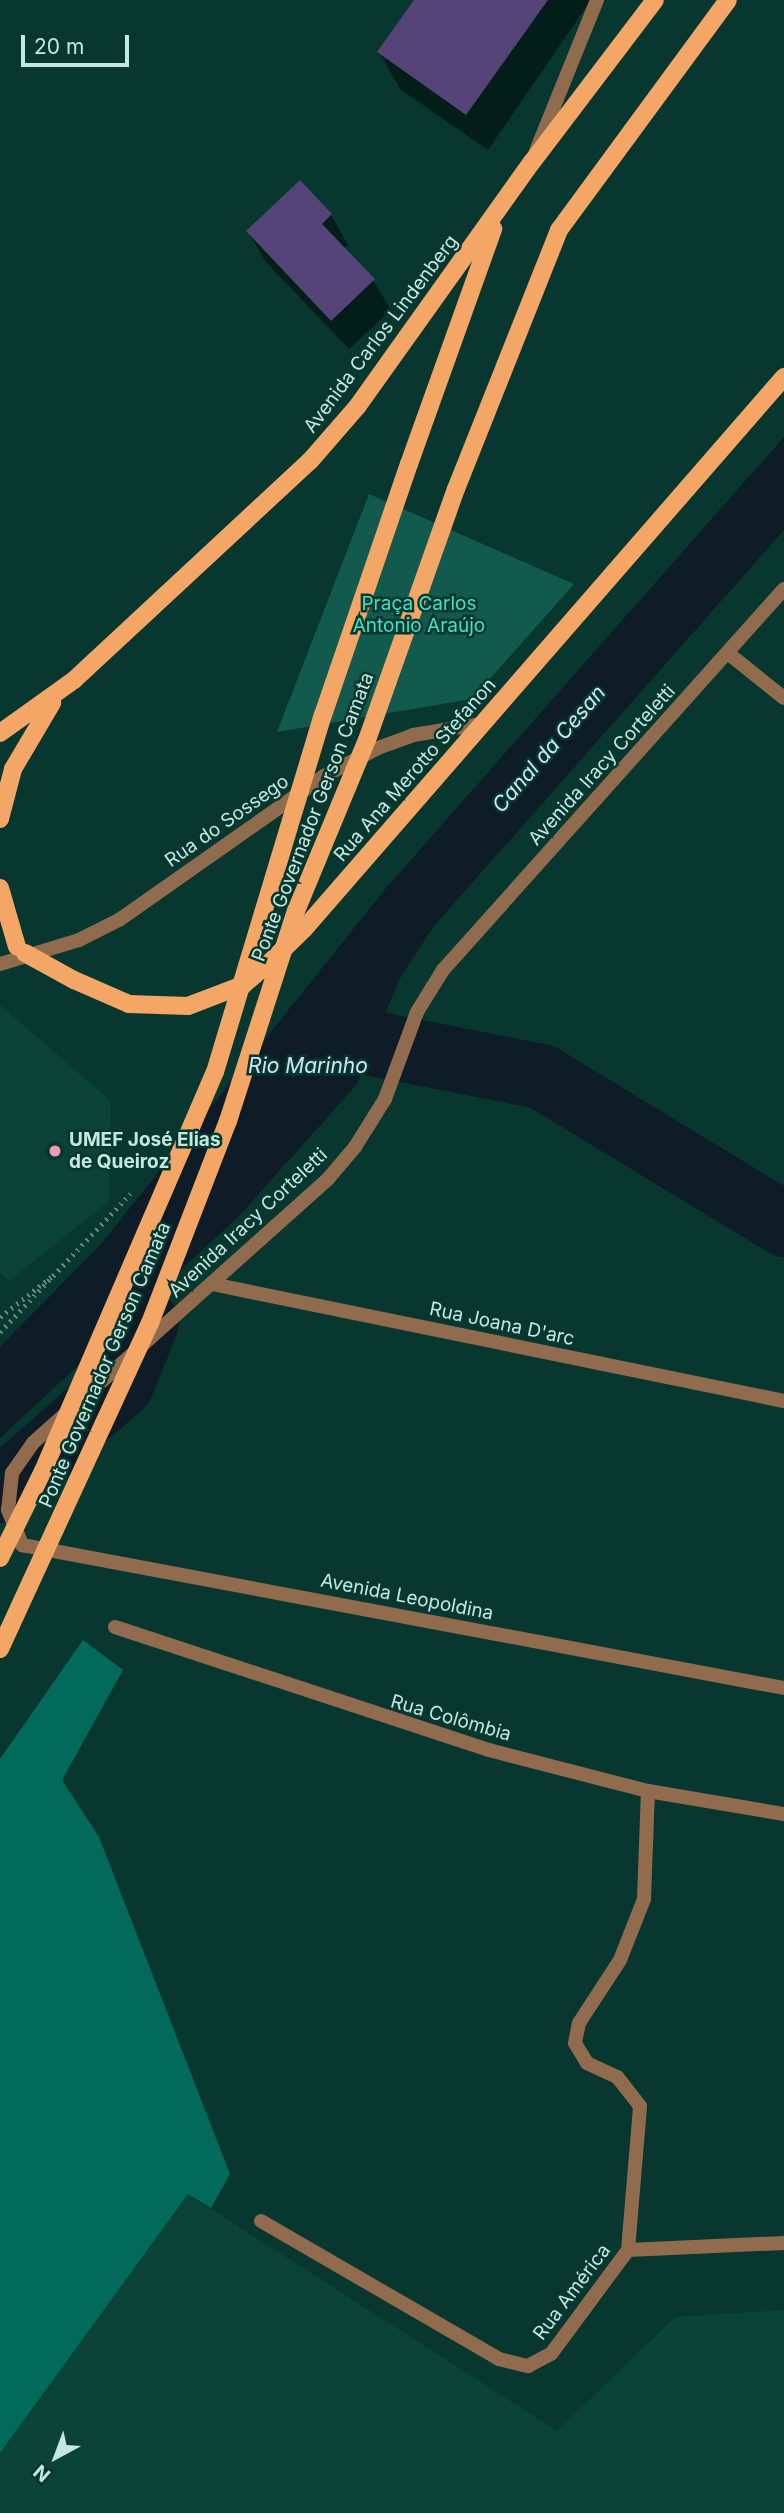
<!DOCTYPE html>
<html>
<head>
<meta charset="utf-8">
<style>
	body { margin:0 }
	#map { position:relative; width:784px; height:2513px; overflow:hidden; background:#07372f; font-family:Inter,sans-serif }
	div>[style] { position:absolute }
	[style*='--x'] { left:calc(var(--x)*1px); top:calc(var(--y)*1px); width:calc(var(--w)*1px); rotate:calc(var(--a)*1deg) }
	.built>* { inset:0; background:#0c4339 }
	.green>* { inset:0; background:#135a4e }
	.forest>* { inset:0; background:#026a5b }
	.water>* { inset:0; background:#0d1c26 }
	.shadow>* { inset:0; background:#0007 }
	.river>* { height:65px; margin:-32.5px; padding:0 32.5px; transform-origin:32.5px; border-radius:32.5px; background:#0d1c26 }
	.building>* { inset:0; background:#547 }
	.path>* { height:4.5px; margin-top:-2.25px; transform-origin:0; background:repeating-linear-gradient(90deg,#5f8a81 0 2px,transparent 0 7px) }
	.lane>* { height:14px; margin:-7px; padding:0 7px; transform-origin:7px; border-radius:7px; background:#916b4e }
	.street>* { height:14px; margin:-7px; padding:0 7px; transform-origin:7px; border-radius:7px; background:#916b4e }
	.primary>* { height:18px; margin:-9px; padding:0 9px; transform-origin:9px; border-radius:9px; background:#f4a667 }
	.primary-bridge>* { height:18px; margin:-9px; padding:0 9px; transform-origin:9px; border-radius:9px; background:#f4a667 }
	.dots>* { width:19px; height:19px; translate:-50% -50%; box-sizing:border-box; border:4px solid #07372f; border-radius:50% }
	span { translate:-50% -50%; white-space:nowrap; text-align:center; line-height:1.15; -webkit-text-stroke:5px #07372f; paint-order:stroke }
	.street-label { font-size:19px; color:#c2e8df }
	.park-label { font-size:19px; color:#3de3c7 }
	.poi-label { font-size:19px; color:#c2e8df; font-weight:700 }
	.left { translate:0 -50%; text-align:left }
	.water-label { font-size:21px; color:#cee6f7; font-style:italic }
	.north { position:absolute; left:21px; top:2422px; width:70px; height:70px; -webkit-text-stroke:5px #07372f; paint-order:stroke; rotate:221deg; font-size:19px; font-weight:700; line-height:28px; text-align:center; color:#c2e8df }
	.north::after { content:''; display:block; margin:auto; width:24px; height:32px; background:#c2e8df; clip-path:polygon(50% 0,100% 100%,50% 72%,0 100%) }
	.scale { position:absolute; left:21px; top:35px; width:108px; height:32px; box-sizing:border-box; border:4px solid #c2e8df; border-top:0; padding-left:9px; font-size:21px; line-height:24px; white-space:nowrap; color:#c2e8df; -webkit-text-stroke:5px #07372f; paint-order:stroke }
</style>
</head>
<body>
<div id="map">
	<div class="built">
		<i style="clip-path:polygon(0 1005px,111px 1101px,109px 1201px,9px 1281px,0 1272px)"></i>
		<i style="clip-path:polygon(188px 2194px,557px 2431px,675px 2317px,784px 2310px,784px 2513px,0 2513px,0 2453px)"></i>
	</div>
	<div class="green">
		<i style="clip-path:polygon(369px 494px,574px 584px,472px 699px,277px 732px)"></i>
	</div>
	<div class="forest">
		<i style="clip-path:polygon(83px 1640px,123px 1670px,62px 1780px,99px 1837px,230px 2174px,211px 2208px,188px 2194px,0 2453px,0 1759px)"></i>
	</div>
	<div class="water">
		<i style="clip-path:polygon(784px 437px,784px 530px,433px 927px,399px 980px,357px 1084px,240px 1215px,0 1438px,0 1347px,101px 1244px,387px 887px)"></i>
	</div>
	<div class="shadow">
		<i style="clip-path:polygon(416px 0,591px 0,488px 150px,400px 89px,379px 52px)"></i>
		<i style="clip-path:polygon(331px 215px,348px 245px,343px 249px,373px 280px,391px 310px,349px 349px,265px 261px,248px 231px)"></i>
	</div>
	<div class="river">
		<i style="--x:352;--y:1039;--w:193;--a:11.1"></i>
		<i style="--x:541;--y:1076;--w:285;--a:31.3"></i>
		<i style="--x:0;--y:1490;--w:161;--a:-41.2"></i>
		<i style="--x:121;--y:1384;--w:67;--a:-68"></i>
	</div>
	<div class="building">
		<i style="clip-path:polygon(414px 0,548px 0,466px 115px,377px 52px)"></i>
		<i style="clip-path:polygon(300px 180px,332px 214px,322px 224px,375px 279px,331px 321px,246px 231px)"></i>
	</div>
	<div class="path">
		<i style="--x:0;--y:1317;--w:65;--a:-38.1"></i>
		<i style="--x:0;--y:1332;--w:190;--a:-46.7"></i>
	</div>
	<div class="lane">
		<i style="--x:536;--y:151;--w:163;--a:-68"></i>
		<i style="--x:115;--y:1627;--w:394;--a:18.2"></i>
		<i style="--x:489;--y:1750;--w:164;--a:14.5"></i>
		<i style="--x:648;--y:1791;--w:138;--a:9.6"></i>
		<i style="--x:261;--y:2221;--w:275;--a:30.1"></i>
		<i style="--x:499;--y:2359;--w:30;--a:14"></i>
		<i style="--x:628;--y:2250;--w:144;--a:-85.2"></i>
		<i style="--x:640;--y:2106;--w:37;--a:-128"></i>
		<i style="--x:617;--y:2077;--w:33;--a:-155"></i>
		<i style="--x:587;--y:2063;--w:23;--a:-121"></i>
		<i style="--x:575;--y:2043;--w:20;--a:-79"></i>
		<i style="--x:579;--y:2023;--w:75;--a:-56.9"></i>
		<i style="--x:620;--y:1960;--w:66;--a:-68.5"></i>
		<i style="--x:644;--y:1899;--w:108;--a:-87.9"></i>
	</div>
	<div class="street">
		<i style="--x:784;--y:589;--w:511;--a:131.83"></i>
		<i style="--x:443;--y:970;--w:49;--a:121.8"></i>
		<i style="--x:417;--y:1012;--w:93;--a:110.2"></i>
		<i style="--x:385;--y:1099;--w:57;--a:122"></i>
		<i style="--x:355;--y:1147;--w:42;--a:130.2"></i>
		<i style="--x:328;--y:1179;--w:396;--a:138.2"></i>
		<i style="--x:33;--y:1443;--w:37;--a:125"></i>
		<i style="--x:12;--y:1473;--w:37;--a:96"></i>
		<i style="--x:8;--y:1510;--w:38;--a:68"></i>
		<i style="--x:22;--y:1545;--w:775;--a:10.63"></i>
		<i style="--x:729;--y:654;--w:70;--a:38.7"></i>
		<i style="--x:0;--y:964;--w:83;--a:-16.9"></i>
		<i style="--x:79;--y:940;--w:45;--a:-26.6"></i>
		<i style="--x:119;--y:920;--w:251;--a:-35.1"></i>
		<i style="--x:324;--y:776;--w:61;--a:-27.4"></i>
		<i style="--x:378;--y:748;--w:37;--a:-20"></i>
		<i style="--x:413;--y:735;--w:70;--a:-9.1"></i>
		<i style="--x:212;--y:1284;--w:584;--a:11.56"></i>
		<i style="--x:528;--y:2366;--w:26;--a:-28"></i>
		<i style="--x:551;--y:2354;--w:129;--a:-53.5"></i>
		<i style="--x:628;--y:2250;--w:156;--a:-2.6"></i>
	</div>
	<div class="primary">
		<i style="--x:409;--y:464;--w:250;--a:-70.3"></i>
		<i style="--x:0;--y:733;--w:91;--a:-35.6"></i>
		<i style="--x:74;--y:680;--w:322;--a:-42.9"></i>
		<i style="--x:310;--y:461;--w:72;--a:-49"></i>
		<i style="--x:357;--y:407;--w:301;--a:-54.5"></i>
		<i style="--x:532;--y:162;--w:203;--a:-52.8"></i>
		<i style="--x:367;--y:740;--w:266;--a:-70.5"></i>
		<i style="--x:456;--y:489;--w:279;--a:-68.3"></i>
		<i style="--x:559;--y:230;--w:285;--a:-53.7"></i>
		<i style="--x:0;--y:819;--w:52;--a:-75.4"></i>
		<i style="--x:13;--y:769;--w:77;--a:-59.4"></i>
		<i style="--x:0;--y:888;--w:61;--a:73.9"></i>
		<i style="--x:74;--y:980;--w:60;--a:23.6"></i>
		<i style="--x:129;--y:1004;--w:59;--a:1.9"></i>
		<i style="--x:188;--y:1006;--w:59;--a:-20.9"></i>
		<i style="--x:243;--y:985;--w:30;--a:-40"></i>
		<i style="--x:266;--y:966;--w:53;--a:-44.2"></i>
		<i style="--x:304;--y:929;--w:732;--a:-48.99"></i>
	</div>
	<div class="primary-bridge">
		<i style="--x:25;--y:953;--w:56;--a:28.9"></i>
		<i style="--x:0;--y:1558;--w:97;--a:-63.7"></i>
		<i style="--x:43;--y:1471;--w:434;--a:-66.7"></i>
		<i style="--x:215;--y:1072;--w:373;--a:-73.2"></i>
		<i style="--x:323;--y:715;--w:265;--a:-71.1"></i>
		<i style="--x:0;--y:1649;--w:359;--a:-65.3"></i>
		<i style="--x:150;--y:1323;--w:217;--a:-68.9"></i>
		<i style="--x:228;--y:1121;--w:221;--a:-72.1"></i>
		<i style="--x:296;--y:911;--w:185;--a:-67.5"></i>
	</div>
	<div class="dots">
		<i style="left:55px;top:1151px;background:#f09ab6"></i>
	</div>
	<div class="street-label">
		<span style="left:381px;top:334px;rotate:-53deg">Avenida Carlos Lindenberg</span>
		<span style="left:602px;top:765px;rotate:-48deg">Avenida Iracy Corteletti</span>
		<span style="left:415px;top:770px;rotate:-49deg">Rua Ana Merotto Stefanon</span>
		<span style="left:313px;top:817px;rotate:-69deg">Ponte Governador Gerson Camata</span>
		<span style="left:227px;top:821px;rotate:-35deg">Rua do Sossego</span>
		<span style="left:248px;top:1223px;rotate:-43deg">Avenida Iracy Corteletti</span>
		<span style="left:502px;top:1324px;rotate:12deg">Rua Joana D'arc</span>
		<span style="left:105px;top:1365px;rotate:-67deg">Ponte Governador Gerson Camata</span>
		<span style="left:407px;top:1597px;rotate:11deg">Avenida Leopoldina</span>
		<span style="left:451px;top:1718px;rotate:16deg">Rua Colômbia</span>
		<span style="left:572px;top:2292px;rotate:-53deg">Rua América</span>
	</div>
	<div class="park-label">
		<span style="left:419px;top:615px">Praça Carlos<br>Antonio Araújo</span>
	</div>
	<div class="poi-label">
		<span class="left" style="left:69px;top:1151px">UMEF José Elias<br>de Queiroz</span>
	</div>
	<div class="water-label">
		<span style="left:549px;top:749px;rotate:-49deg">Canal da Cesan</span>
		<span style="left:308px;top:1066px">Rio Marinho</span>
	</div>
	<div class="north">N</div>
	<div class="scale">20 m</div>
</div>
</body>
</html>
